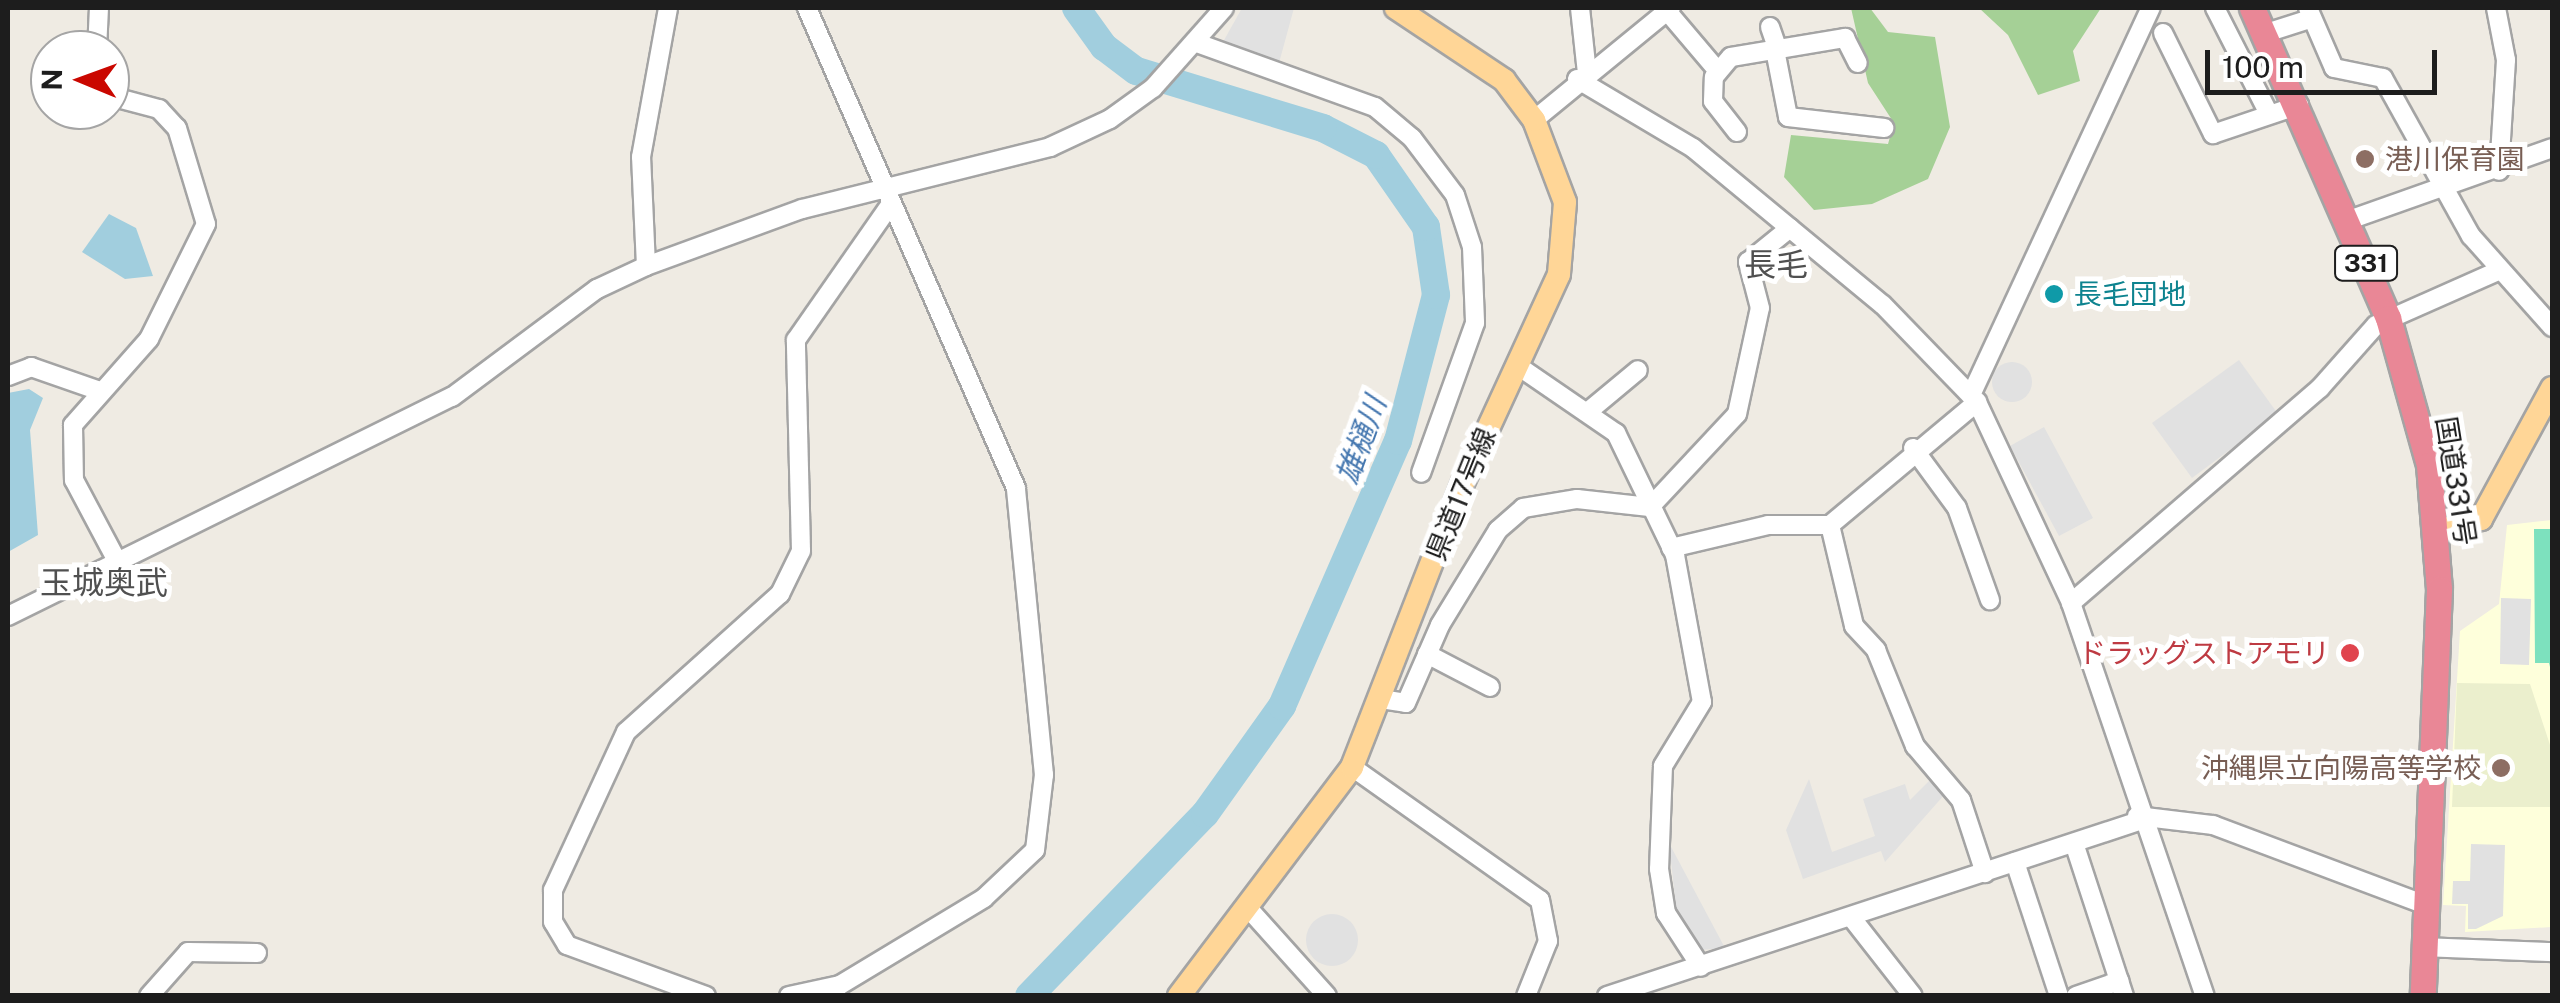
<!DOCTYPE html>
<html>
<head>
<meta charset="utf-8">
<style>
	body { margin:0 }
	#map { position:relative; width:2560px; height:1003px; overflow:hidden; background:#efebe3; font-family:"Public Sans","Noto Sans JP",sans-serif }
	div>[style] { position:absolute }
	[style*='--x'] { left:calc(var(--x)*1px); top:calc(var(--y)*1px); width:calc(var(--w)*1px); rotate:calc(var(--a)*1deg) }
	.education>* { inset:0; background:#feffdb }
	.farmland>* { inset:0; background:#ebefcd }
	.forest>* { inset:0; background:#a5d096 }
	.pitch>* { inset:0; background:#7de1be }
	.parking>* { inset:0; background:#e1e1e1 }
	.round { border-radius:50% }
	.water>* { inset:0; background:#a1cede }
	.river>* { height:28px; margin:-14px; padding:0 14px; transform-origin:14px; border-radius:14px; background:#a1cede }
	.roads { filter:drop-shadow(2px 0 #a4a4a4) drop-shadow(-2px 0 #a4a4a4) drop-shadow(0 2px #a4a4a4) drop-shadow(0 -2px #a4a4a4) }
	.minor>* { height:18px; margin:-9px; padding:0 9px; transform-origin:9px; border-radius:9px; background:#fff }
	.major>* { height:22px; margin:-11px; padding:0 11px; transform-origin:11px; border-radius:11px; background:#ffd697 }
	.highway>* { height:25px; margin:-12.5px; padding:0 12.5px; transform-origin:12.5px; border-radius:12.5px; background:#e98796 }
	.dots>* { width:28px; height:28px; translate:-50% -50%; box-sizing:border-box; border:5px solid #fff; border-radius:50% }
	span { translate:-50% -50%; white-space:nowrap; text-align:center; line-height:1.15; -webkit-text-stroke:10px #fff; paint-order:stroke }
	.shield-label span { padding:2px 8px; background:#fff; border:2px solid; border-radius:8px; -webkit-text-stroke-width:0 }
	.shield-label { font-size:25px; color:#1d1d1d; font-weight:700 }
	.education-label { font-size:28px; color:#785e54 }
	.left { translate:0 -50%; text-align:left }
	.right { translate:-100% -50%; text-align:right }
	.culture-label { font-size:28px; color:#0d838f }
	.street-label { font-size:28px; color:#1d1d1d }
	.health-label { font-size:28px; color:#be3a42 }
	.water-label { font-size:30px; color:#4678b0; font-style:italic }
	.quarter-label { font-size:32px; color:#505050 }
	.frame { position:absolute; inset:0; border:10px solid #1d1d1d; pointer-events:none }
	.north { position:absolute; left:30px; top:30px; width:100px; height:100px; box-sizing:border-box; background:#fff; border:2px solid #a5a5a5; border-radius:50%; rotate:271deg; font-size:28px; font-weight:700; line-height:40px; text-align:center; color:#1d1d1d }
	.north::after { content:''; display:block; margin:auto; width:35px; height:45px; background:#ca0700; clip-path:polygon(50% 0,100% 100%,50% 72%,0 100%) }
	.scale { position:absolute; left:2205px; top:50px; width:232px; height:45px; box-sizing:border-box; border:5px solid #1d1d1d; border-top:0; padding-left:12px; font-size:30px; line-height:35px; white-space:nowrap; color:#1d1d1d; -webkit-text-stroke:8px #fff; paint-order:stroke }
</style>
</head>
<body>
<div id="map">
	<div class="education">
		<i style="clip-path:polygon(2552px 520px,2552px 927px,2465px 932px,2466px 906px,2443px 905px,2460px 631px,2499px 604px,2507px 525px)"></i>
	</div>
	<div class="farmland">
		<i style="clip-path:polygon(2457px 683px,2530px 684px,2552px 751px,2552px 807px,2452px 807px)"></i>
	</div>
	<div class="forest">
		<i style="clip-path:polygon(1851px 8px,1870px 8px,1888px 32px,1935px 37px,1950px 127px,1928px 179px,1872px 204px,1814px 210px,1784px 177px,1791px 135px,1888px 144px,1894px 123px,1868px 83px)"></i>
		<i style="clip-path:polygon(1979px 8px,2101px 8px,2073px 51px,2080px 81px,2038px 95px,2008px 35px)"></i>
	</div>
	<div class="pitch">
		<i style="clip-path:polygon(2534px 529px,2552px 529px,2552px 675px,2549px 663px,2535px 663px)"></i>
	</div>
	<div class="parking">
		<i style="clip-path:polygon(1242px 8px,1294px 8px,1279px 63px,1223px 42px)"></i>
		<i style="clip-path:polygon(2239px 360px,2278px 414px,2192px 478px,2152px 423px)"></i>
		<i class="round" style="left:1992px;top:362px;width:40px;height:40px"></i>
		<i style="clip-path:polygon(2044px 427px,2093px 518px,2059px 536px,2010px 446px)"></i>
		<i style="clip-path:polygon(2501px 598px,2531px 599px,2529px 665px,2500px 664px)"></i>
		<i style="clip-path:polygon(1809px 779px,1832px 852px,1875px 836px,1863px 799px,1905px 784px,1910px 800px,1930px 780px,1945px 794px,1885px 862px,1881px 851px,1803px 879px,1786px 830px)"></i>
		<i style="clip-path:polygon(1669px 843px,1725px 948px,1701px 950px,1677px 916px)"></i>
		<i style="clip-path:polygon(2471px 844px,2505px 845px,2503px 916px,2476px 929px,2468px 929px,2468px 904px,2452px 904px,2453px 881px,2470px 881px)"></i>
		<i class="round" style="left:1306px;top:914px;width:52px;height:52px"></i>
	</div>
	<div class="water">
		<i style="clip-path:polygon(109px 214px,136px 228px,153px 276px,125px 279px,82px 252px)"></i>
		<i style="clip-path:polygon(29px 389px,43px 398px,30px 430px,38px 535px,8px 552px,8px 393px)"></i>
	</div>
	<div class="river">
		<i style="--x:1029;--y:996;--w:253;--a:-46"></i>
		<i style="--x:1205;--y:814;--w:133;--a:-54.5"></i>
		<i style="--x:1282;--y:706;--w:289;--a:-66.4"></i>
		<i style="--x:1398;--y:441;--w:151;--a:-75.4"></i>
		<i style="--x:1436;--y:295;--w:69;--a:-98.4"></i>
		<i style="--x:1426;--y:227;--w:88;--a:-124.8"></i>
		<i style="--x:1376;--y:155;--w:59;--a:-153"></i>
		<i style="--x:1323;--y:128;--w:195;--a:-163"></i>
		<i style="--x:1136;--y:71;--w:40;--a:-143"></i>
		<i style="--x:1104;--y:47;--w:48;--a:-125.7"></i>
	</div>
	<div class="roads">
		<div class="minor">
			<i style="--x:1580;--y:8;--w:65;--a:83.9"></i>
			<i style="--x:2215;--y:8;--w:119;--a:63"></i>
			<i style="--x:2308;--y:8;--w:65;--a:66.6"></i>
			<i style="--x:2334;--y:68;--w:50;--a:11.5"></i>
			<i style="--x:2383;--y:78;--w:181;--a:60.9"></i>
			<i style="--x:2471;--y:236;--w:122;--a:48.3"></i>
			<i style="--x:2496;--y:8;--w:53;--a:79.1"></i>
			<i style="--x:2506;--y:60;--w:111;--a:93.6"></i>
			<i style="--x:1667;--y:11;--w:77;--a:49.7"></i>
			<i style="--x:1770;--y:27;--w:24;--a:71"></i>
			<i style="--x:2163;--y:33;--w:113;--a:63.7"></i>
			<i style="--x:2213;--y:134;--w:91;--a:-18.6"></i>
			<i style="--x:2266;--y:33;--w:46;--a:-17.7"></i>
			<i style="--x:1197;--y:43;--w:189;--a:19.8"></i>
			<i style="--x:1375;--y:107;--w:48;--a:40"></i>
			<i style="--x:1412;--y:138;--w:71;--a:53"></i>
			<i style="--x:1455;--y:195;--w:55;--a:71.9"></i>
			<i style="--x:1472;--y:247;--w:76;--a:87.7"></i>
			<i style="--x:1475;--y:323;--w:159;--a:109.8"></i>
			<i style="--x:97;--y:50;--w:42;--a:-87.3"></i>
			<i style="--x:1776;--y:55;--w:63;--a:79"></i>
			<i style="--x:1788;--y:117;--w:97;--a:6.5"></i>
			<i style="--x:1577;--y:79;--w:135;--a:30.7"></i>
			<i style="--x:1693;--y:148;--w:246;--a:39.6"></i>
			<i style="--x:1883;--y:305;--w:135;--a:45.9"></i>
			<i style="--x:1977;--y:402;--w:222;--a:64.9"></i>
			<i style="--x:2071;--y:603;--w:415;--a:71.2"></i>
			<i style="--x:110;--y:96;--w:51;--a:14.9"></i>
			<i style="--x:159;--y:109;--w:26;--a:47"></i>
			<i style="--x:177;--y:128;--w:100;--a:73.2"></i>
			<i style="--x:206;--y:224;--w:128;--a:116.4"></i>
			<i style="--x:149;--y:339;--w:115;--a:131.5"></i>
			<i style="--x:73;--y:425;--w:55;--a:89"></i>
			<i style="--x:74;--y:480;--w:92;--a:62"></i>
			<i style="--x:1534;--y:120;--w:177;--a:-39.3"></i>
			<i style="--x:1737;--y:132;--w:39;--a:-128"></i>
			<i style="--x:1713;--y:101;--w:24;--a:-88"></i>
			<i style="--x:1714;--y:77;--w:26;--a:-50"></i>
			<i style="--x:1731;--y:57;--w:116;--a:-9.5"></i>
			<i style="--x:1845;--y:38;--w:28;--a:63"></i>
			<i style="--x:2349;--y:220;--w:215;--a:-19.5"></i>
			<i style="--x:646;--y:266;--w:109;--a:-92.6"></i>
			<i style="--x:641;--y:157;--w:151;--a:-79.7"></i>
			<i style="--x:1518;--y:366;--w:119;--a:34.4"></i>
			<i style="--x:1616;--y:433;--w:136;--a:64.2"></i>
			<i style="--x:1675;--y:555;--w:149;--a:79.6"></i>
			<i style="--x:1702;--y:702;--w:75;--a:121.4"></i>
			<i style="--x:1663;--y:766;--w:103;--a:92.2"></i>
			<i style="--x:1659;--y:869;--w:45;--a:81"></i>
			<i style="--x:1666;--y:913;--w:64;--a:57.1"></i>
			<i style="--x:8;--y:376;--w:25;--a:-21"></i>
			<i style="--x:31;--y:367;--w:73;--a:19.2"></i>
			<i style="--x:1971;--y:395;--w:427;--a:-65.1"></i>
			<i style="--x:1590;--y:410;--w:62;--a:-39.8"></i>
			<i style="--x:1913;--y:448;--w:74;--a:53.7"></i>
			<i style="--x:1957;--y:508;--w:98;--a:70.3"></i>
			<i style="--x:1830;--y:525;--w:104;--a:76.6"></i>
			<i style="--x:1854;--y:626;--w:33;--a:47"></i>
			<i style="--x:1876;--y:650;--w:104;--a:67.9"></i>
			<i style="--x:1915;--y:746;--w:71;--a:49.6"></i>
			<i style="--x:1961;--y:800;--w:77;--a:71.8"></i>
			<i style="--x:1671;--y:548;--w:100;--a:-13.3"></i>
			<i style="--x:1768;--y:525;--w:62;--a:0"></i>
			<i style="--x:1830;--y:525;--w:192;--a:-39.9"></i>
			<i style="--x:2071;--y:603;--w:329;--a:-40.8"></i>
			<i style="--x:2320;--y:388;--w:84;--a:-48.4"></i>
			<i style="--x:2376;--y:325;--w:133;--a:-23.9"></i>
			<i style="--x:8;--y:616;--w:495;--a:-26.3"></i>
			<i style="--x:452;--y:397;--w:181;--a:-36.7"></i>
			<i style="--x:597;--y:289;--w:54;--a:-25.1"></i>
			<i style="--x:646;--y:266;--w:166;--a:-20.1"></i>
			<i style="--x:802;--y:209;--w:256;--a:-14"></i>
			<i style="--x:1050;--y:147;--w:66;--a:-25"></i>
			<i style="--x:1110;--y:119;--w:53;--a:-35.8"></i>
			<i style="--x:1153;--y:88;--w:107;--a:-48.4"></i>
			<i style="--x:1427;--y:654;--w:71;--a:27.6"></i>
			<i style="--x:1381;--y:699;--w:25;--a:9"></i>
			<i style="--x:1406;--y:703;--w:85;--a:-66.4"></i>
			<i style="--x:1440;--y:625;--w:111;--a:-58.6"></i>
			<i style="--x:1498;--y:530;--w:33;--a:-41"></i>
			<i style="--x:1523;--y:508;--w:55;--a:-9.5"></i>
			<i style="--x:1577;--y:499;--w:73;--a:6.3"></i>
			<i style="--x:1650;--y:507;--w:127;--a:-46.9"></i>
			<i style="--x:1737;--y:414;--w:108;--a:-77.8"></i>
			<i style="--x:1760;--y:308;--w:48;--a:-104.6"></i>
			<i style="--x:1748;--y:262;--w:54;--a:-39"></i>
			<i style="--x:1352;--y:767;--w:230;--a:35.3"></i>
			<i style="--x:1540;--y:900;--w:42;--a:79"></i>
			<i style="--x:1548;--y:941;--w:59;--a:111.8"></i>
			<i style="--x:2137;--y:816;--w:77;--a:6.8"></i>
			<i style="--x:2213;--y:825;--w:228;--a:20.6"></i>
			<i style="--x:2074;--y:843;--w:161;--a:71.9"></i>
			<i style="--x:2015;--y:862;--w:141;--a:71.8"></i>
			<i style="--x:1248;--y:908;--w:118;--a:48.1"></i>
			<i style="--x:1851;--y:917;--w:100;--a:51.9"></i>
			<i style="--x:2425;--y:947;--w:127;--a:2.3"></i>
			<i style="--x:149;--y:996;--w:59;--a:-48.4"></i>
			<i style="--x:188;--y:952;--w:69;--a:0.8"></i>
			<i style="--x:706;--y:996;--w:148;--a:-159.9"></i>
			<i style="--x:567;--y:945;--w:27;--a:-121"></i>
			<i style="--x:553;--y:922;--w:32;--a:-90"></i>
			<i style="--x:553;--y:890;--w:174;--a:-65.2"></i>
			<i style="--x:626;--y:732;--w:207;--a:-41.9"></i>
			<i style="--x:780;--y:594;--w:48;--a:-64"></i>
			<i style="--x:801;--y:551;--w:211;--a:-91.4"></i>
			<i style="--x:796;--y:340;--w:166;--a:-55.1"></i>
			<i style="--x:789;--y:996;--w:52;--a:-12.2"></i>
			<i style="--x:840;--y:985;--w:168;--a:-31.1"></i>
			<i style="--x:984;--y:898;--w:70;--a:-43.3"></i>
			<i style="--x:1035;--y:850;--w:76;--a:-83.2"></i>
			<i style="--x:1044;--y:775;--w:288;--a:-95.6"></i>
			<i style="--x:1016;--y:488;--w:524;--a:-113.53"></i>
			<i style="--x:1607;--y:996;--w:560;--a:-18.21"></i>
			<i style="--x:2076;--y:996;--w:46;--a:-19.2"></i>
		</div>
		<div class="major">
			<i style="--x:2438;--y:531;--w:45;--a:-15.6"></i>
			<i style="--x:2481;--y:519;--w:149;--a:-61.5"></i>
			<i style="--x:1179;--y:996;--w:287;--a:-52.9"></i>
			<i style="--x:1352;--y:767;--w:305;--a:-68.7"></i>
			<i style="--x:1463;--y:483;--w:230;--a:-65.3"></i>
			<i style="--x:1559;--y:274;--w:72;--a:-85.2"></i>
			<i style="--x:1565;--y:202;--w:88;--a:-110.7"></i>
			<i style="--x:1534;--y:120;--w:50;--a:-126.9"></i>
			<i style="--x:1504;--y:80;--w:130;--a:-146.3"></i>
		</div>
		<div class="highway">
			<i style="--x:2252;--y:8;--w:339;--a:66.3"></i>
			<i style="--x:2388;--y:318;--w:153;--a:74.4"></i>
			<i style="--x:2429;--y:465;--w:124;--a:85.4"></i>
			<i style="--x:2439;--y:589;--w:407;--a:92.3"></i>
		</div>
	</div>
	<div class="dots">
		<i style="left:2365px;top:159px;background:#8d6e63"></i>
		<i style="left:2054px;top:294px;background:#0f9aa8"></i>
		<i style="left:2350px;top:653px;background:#e0444e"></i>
		<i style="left:2501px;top:768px;background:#8d6e63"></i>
	</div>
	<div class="shield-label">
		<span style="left:2366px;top:263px">331</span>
	</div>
	<div class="education-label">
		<span class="left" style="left:2385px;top:159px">港川保育園</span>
		<span class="right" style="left:2481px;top:768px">沖縄県立向陽高等学校</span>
	</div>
	<div class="culture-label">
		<span class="left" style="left:2074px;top:294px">長毛団地</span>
	</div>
	<div class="street-label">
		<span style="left:2456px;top:481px;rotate:81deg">国道331号</span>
		<span style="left:1461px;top:494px;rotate:-68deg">県道17号線</span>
	</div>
	<div class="health-label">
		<span class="right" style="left:2330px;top:653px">ドラッグストアモリ</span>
	</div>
	<div class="water-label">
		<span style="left:1361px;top:440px;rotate:-70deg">雄樋川</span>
	</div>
	<div class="quarter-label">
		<span style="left:1776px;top:265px">長毛</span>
		<span style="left:104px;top:583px">玉城奥武</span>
	</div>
	<div class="frame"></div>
	<div class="north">N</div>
	<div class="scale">100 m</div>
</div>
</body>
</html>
